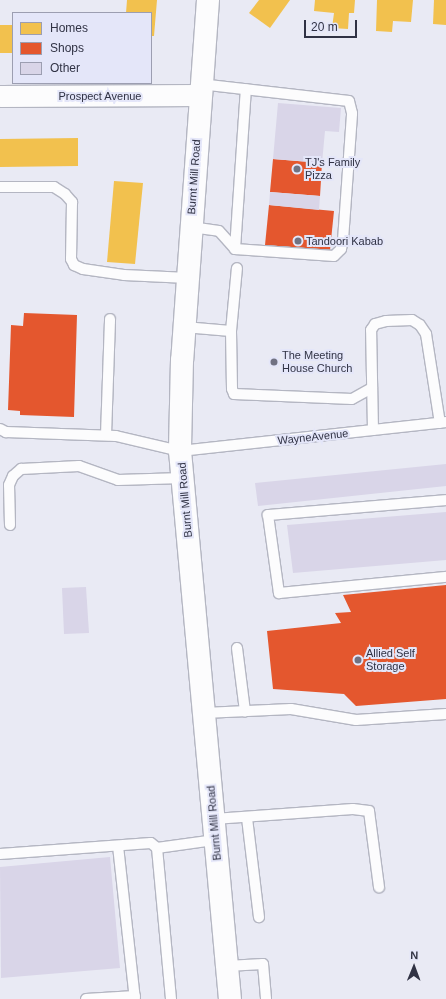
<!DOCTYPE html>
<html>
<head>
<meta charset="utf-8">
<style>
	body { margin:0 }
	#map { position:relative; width:446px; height:999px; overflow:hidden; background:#e9eaf4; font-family:Helvetica,sans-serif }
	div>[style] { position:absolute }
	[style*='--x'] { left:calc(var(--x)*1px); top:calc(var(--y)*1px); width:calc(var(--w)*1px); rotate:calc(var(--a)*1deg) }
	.homes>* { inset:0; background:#f2c14e }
	.shops>* { inset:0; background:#e4572e }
	.building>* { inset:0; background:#d9d5e8 }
	.roads { filter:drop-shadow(1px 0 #b4b6c2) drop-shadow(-1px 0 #b4b6c2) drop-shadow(0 1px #b4b6c2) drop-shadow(0 -1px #b4b6c2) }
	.lane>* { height:10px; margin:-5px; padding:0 5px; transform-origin:5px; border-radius:5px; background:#fcfcfd }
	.street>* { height:21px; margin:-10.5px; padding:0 10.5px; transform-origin:10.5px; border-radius:10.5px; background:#fcfcfd }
	.secondary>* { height:22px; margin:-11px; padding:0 11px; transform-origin:11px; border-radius:11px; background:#fcfcfd }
	.dots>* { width:11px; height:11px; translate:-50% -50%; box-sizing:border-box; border:2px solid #e4e6f9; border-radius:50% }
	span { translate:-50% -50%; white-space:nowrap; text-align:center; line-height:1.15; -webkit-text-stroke:4px #e4e6f9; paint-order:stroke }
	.street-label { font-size:11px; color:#303244 }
	.poi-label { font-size:11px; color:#303244 }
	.left { translate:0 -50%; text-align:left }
	.legend { position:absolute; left:12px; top:12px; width:140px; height:72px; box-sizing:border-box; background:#e4e6f9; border:1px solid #9c9eb1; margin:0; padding:5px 7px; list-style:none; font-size:12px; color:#303244 }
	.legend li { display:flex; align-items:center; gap:8px; height:20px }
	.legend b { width:20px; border:1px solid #9c9eb1 }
	.north { position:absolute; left:394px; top:947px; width:40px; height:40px; -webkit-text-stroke:3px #e4e6f9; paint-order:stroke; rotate:1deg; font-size:11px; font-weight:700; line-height:16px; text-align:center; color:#303244 }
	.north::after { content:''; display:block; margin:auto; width:14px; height:18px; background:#303244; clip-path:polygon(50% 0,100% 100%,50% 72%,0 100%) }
	.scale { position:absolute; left:304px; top:20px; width:53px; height:18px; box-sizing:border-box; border:2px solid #303244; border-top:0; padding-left:5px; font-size:12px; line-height:14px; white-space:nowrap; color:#303244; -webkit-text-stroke:3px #e4e6f9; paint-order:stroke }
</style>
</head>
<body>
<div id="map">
	<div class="homes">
		<i style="clip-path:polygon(127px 0,157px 0,154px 36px,151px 36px,151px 13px,126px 13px)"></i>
		<i style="clip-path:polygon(259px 0,290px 0,270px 28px,249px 13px)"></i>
		<i style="clip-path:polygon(315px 0,355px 0,354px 13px,349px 13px,348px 29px,332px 28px,334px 13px,314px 11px)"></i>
		<i style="clip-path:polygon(377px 0,413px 0,411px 22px,393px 21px,392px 32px,376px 31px)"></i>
		<i style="clip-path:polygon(434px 0,446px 0,446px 25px,433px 24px)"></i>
		<i style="clip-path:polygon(0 25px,13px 25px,13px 53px,0 53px)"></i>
		<i style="clip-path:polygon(78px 138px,78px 166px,0 167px,0 139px)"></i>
		<i style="clip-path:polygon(114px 181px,143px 183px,135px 264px,107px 262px)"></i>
	</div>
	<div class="shops">
		<i style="clip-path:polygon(273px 159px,322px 163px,320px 196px,270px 192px)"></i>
		<i style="clip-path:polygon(269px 205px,334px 211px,330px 250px,265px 245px)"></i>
		<i style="clip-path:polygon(24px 313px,77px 315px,74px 417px,20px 415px,20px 411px,8px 410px,11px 325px,23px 326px)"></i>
		<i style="clip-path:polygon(446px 585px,446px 699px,356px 706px,344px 694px,273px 689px,267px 631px,341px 623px,335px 613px,351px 612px,343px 595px)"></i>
	</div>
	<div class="building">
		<i style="clip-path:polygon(278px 103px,341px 108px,339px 132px,325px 131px,322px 163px,273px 159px)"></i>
		<i style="clip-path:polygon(270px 192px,320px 196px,319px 210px,269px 205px)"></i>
		<i style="clip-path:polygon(446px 464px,446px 486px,258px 506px,255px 483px)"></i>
		<i style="clip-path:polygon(446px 512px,446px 560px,293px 573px,287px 525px)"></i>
		<i style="clip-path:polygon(86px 587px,89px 633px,64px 634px,62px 588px)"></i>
		<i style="clip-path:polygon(110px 857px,120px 968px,1px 978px,0 867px)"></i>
	</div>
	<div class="roads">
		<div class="lane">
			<i style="--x:0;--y:187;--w:54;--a:0"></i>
			<i style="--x:54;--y:187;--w:13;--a:32"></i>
			<i style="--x:65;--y:194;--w:11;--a:49"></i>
			<i style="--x:72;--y:202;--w:57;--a:91"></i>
			<i style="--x:71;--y:259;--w:7;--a:63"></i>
			<i style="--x:74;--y:265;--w:10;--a:24"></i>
			<i style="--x:83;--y:269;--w:41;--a:8.3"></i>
			<i style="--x:124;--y:275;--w:64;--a:2.7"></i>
			<i style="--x:191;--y:227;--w:28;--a:8"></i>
			<i style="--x:219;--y:231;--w:24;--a:48"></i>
			<i style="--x:235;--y:249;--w:99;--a:4"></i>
			<i style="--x:334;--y:256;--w:10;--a:-45"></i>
			<i style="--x:341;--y:249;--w:9;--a:-77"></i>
			<i style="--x:343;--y:240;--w:127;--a:-85.9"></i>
			<i style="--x:352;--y:113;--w:12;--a:-104"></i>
			<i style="--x:349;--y:101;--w:150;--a:-173.5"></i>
			<i style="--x:235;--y:249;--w:160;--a:-86.1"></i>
			<i style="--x:184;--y:327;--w:47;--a:4.9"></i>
			<i style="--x:231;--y:331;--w:58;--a:89"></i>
			<i style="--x:232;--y:389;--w:5;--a:68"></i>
			<i style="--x:234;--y:394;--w:118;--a:2.4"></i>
			<i style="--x:352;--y:399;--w:23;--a:-29"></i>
			<i style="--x:231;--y:331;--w:63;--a:-84.6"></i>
			<i style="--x:0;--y:429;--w:7;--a:27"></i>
			<i style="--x:6;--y:432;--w:110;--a:2.1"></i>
			<i style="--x:116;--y:436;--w:66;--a:13.2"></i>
			<i style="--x:180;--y:451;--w:268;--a:-6.2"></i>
			<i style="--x:373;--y:430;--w:100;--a:-91.1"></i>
			<i style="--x:371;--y:330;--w:7;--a:-56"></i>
			<i style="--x:375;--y:324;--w:11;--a:-15"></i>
			<i style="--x:386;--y:321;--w:26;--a:-2"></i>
			<i style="--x:412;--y:320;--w:9;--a:32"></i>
			<i style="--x:420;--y:325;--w:11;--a:56"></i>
			<i style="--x:426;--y:334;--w:90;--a:81.1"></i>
			<i style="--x:106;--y:435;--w:116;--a:-88"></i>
			<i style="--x:446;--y:500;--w:179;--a:175.2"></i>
			<i style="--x:268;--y:515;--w:79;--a:82"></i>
			<i style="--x:279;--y:593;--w:168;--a:-5.5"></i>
			<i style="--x:10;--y:525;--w:40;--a:-91.4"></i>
			<i style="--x:9;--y:485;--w:10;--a:-66"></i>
			<i style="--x:13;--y:476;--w:11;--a:-41"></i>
			<i style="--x:21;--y:469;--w:58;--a:-3"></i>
			<i style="--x:79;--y:466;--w:41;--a:19.7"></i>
			<i style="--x:118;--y:480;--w:65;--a:-1.8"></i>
			<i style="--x:237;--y:648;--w:64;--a:82.8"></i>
			<i style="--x:204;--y:713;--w:87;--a:-2.6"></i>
			<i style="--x:291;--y:709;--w:66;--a:9.6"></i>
			<i style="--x:356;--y:720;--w:90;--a:-3.8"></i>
			<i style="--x:247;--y:818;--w:100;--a:83.1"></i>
			<i style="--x:214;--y:819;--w:139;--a:-4.1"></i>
			<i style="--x:353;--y:809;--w:16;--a:7"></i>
			<i style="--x:369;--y:811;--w:77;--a:82.5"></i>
			<i style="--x:118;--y:846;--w:154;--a:83.7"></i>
			<i style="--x:157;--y:848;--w:152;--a:84.7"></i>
			<i style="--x:0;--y:854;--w:151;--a:-4.2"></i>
			<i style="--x:151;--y:843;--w:8;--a:40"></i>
			<i style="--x:157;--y:848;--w:59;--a:-7.9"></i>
			<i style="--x:227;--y:966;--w:36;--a:-3"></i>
			<i style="--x:263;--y:964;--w:35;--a:85"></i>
			<i style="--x:86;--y:999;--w:49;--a:-3.5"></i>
		</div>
		<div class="street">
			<i style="--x:0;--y:96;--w:199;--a:-0.3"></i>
		</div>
		<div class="secondary">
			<i style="--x:208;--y:0;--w:361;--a:94.1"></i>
			<i style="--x:182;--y:360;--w:91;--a:91.3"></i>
			<i style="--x:180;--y:451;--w:550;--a:84.79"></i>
		</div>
	</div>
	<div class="dots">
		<i style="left:297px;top:169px;background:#717282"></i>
		<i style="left:298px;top:241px;background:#717282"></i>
		<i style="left:274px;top:362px;background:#717282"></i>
		<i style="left:358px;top:660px;background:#717282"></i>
	</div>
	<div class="street-label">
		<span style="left:100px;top:96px">Prospect Avenue</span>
		<span style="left:194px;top:177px;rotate:-86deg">Burnt Mill Road</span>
		<span style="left:313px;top:437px;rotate:-6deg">WayneAvenue</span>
		<span style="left:185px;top:500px;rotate:-95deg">Burnt Mill Road</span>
		<span style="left:214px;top:823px;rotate:-95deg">Burnt Mill Road</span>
	</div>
	<div class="poi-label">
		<span class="left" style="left:305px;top:169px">TJ's Family<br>Pizza</span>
		<span class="left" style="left:306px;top:241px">Tandoori Kabab</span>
		<span class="left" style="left:282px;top:362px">The Meeting<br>House Church</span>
		<span class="left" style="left:366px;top:660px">Allied Self<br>Storage</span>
	</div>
	<ul class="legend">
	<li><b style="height:11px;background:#f2c14e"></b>Homes</li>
	<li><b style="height:11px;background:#e4572e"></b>Shops</li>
	<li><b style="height:11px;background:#d9d5e8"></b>Other</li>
	</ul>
	<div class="north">N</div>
	<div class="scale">20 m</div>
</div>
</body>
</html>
